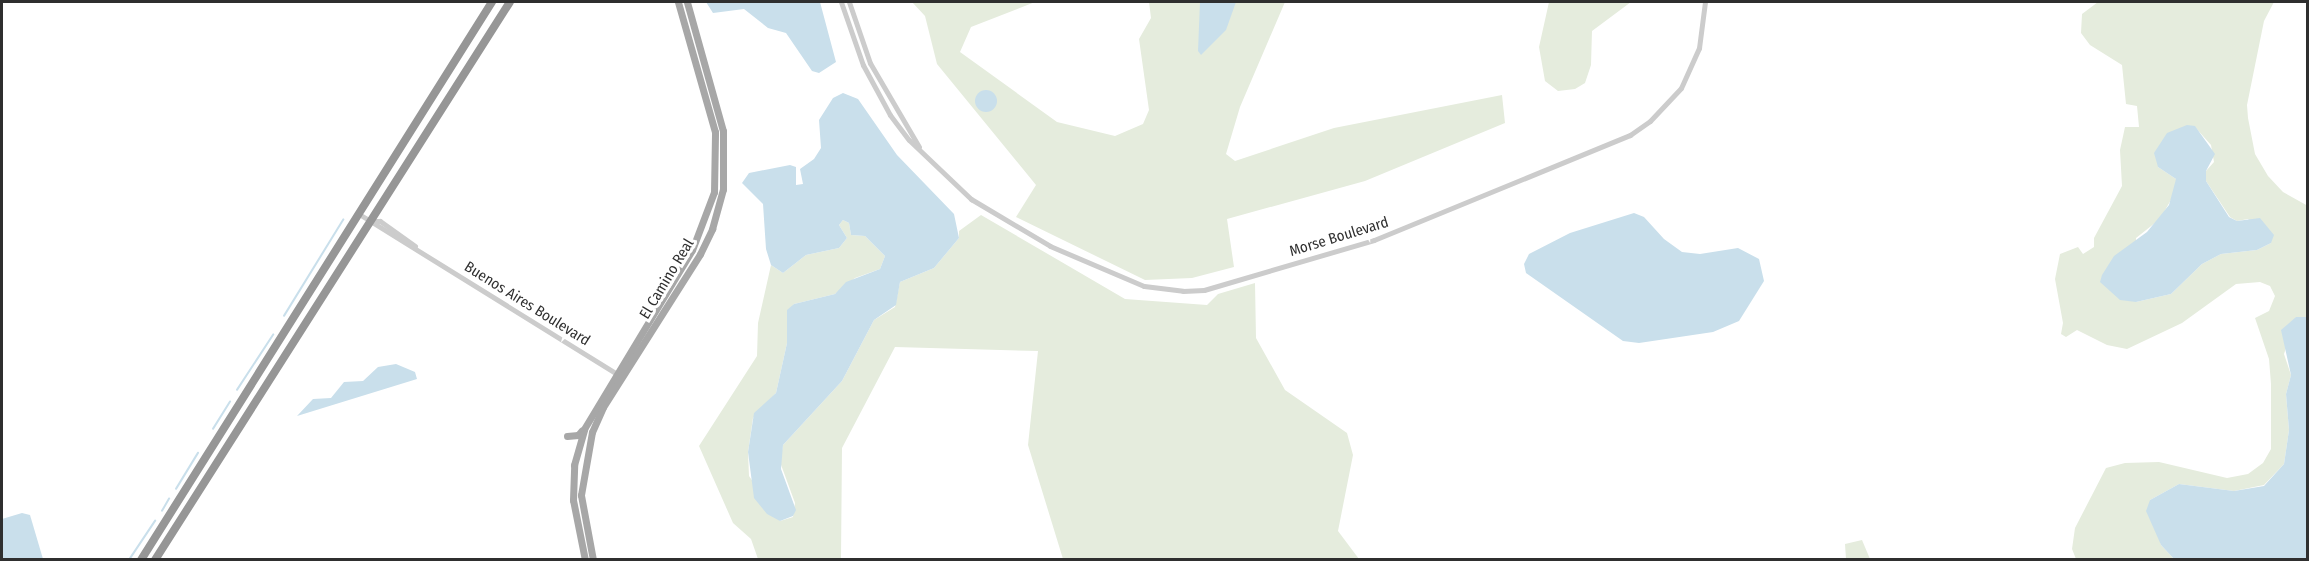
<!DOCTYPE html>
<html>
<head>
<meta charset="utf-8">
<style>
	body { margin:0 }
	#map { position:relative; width:2309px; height:561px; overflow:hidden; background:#fff; font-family:"Fira Sans Condensed",sans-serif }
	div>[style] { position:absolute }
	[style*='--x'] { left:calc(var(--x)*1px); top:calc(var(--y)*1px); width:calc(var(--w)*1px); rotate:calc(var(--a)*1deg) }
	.green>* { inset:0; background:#e5ecdd }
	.water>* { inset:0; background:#c9dfeb }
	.round { border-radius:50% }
	.stream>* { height:1.5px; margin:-0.75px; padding:0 0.75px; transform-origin:0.75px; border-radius:0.75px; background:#c9dfeb }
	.minor>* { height:5px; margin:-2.5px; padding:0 2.5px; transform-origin:2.5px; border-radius:2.5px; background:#ccc }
	.major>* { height:7px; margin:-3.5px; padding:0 3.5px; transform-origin:3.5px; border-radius:3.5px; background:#a7a7a7 }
	.highway>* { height:8px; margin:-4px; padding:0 4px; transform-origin:4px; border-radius:4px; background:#969696 }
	span { translate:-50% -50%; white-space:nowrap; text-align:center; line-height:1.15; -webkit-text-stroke:6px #fff; paint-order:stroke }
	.street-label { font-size:15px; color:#2f2f2f }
	.frame { position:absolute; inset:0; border:3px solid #2f2f2f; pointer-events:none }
</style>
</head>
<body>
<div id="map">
	<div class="green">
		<i style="clip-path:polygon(912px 2px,1035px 2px,971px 27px,960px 52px,1057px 122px,1115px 136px,1143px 124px,1149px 110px,1139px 39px,1151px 18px,1149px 2px,1285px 2px,1240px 107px,1226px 154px,1235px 161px,1334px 128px,1502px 95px,1505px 123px,1365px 181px,1227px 219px,1234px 267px,1192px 278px,1145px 280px,1016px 217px,1036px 185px,937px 64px,925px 16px)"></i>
		<i style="clip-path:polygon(1549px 2px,1631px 2px,1592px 31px,1591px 65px,1585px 83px,1575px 89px,1558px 91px,1545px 81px,1539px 47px)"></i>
		<i style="clip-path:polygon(evenodd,2098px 2px,2274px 2px,2264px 21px,2247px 105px,2248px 118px,2255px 154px,2268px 176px,2283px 192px,2308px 206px,2307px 317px,2296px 317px,2284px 354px,2291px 375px,2286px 394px,2289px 430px,2284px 464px,2264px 485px,2234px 491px,2179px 484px,2150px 500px,2161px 545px,2174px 559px,2076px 559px,2072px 549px,2075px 528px,2106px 468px,2125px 463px,2159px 462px,2227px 478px,2248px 474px,2263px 463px,2271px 449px,2271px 384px,2269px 359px,2255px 318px,2269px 311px,2275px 296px,2270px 286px,2260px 282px,2236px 284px,2182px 323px,2127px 349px,2107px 345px,2077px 330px,2066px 337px,2061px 334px,2063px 323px,2055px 279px,2060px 254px,2078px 247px,2083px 254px,2094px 247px,2094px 238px,2122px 186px,2120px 150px,2125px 127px,2139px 127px,2137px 106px,2126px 104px,2122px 65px,2090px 45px,2081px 33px,2082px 14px,2098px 2px,2195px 127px,2211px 145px,2214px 162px,2206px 171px,2206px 181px,2230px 217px,2237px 221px,2248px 219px,2271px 243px,2257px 250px,2221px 254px,2202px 264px,2171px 294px,2136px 302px,2136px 238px,2160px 219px,2176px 191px,2176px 179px,2158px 167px,2195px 127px)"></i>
		<i style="clip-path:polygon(981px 215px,1125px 299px,1207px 305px,1218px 294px,1255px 283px,1256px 338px,1285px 390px,1347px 433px,1353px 455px,1338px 531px,1359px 559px,1063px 559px,1028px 445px,1038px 351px,895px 347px,842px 448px,841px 559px,758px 559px,751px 539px,733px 523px,699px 446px,757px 356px,758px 323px,771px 265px,783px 273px,806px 255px,839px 248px,847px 238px,839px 225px,843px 220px,849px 223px,851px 235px,865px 236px,885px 256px,880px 269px,855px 278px,835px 294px,794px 304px,787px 313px,787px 343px,776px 393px,753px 418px,748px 452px,749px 476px,780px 521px,793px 517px,795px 503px,780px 462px,783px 445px,842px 381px,874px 320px,895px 307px,900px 282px,934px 268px,959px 238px,959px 231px)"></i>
		<i style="clip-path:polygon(1862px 540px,1870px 559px,1846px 559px,1845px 544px)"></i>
	</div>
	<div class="water">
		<i style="clip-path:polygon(706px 2px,820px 2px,836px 62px,819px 73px,812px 71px,786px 33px,768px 28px,744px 9px,713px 13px)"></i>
		<i style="clip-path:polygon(1200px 2px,1236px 2px,1226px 30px,1201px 55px,1198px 51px)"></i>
		<i class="round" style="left:975px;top:90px;width:22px;height:22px"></i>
		<i style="clip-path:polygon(843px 93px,858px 99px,897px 155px,954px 214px,959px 238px,934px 268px,900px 282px,896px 305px,874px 320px,842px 381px,783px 445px,781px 469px,796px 510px,793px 516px,780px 521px,767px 514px,754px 498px,748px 452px,754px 413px,776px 393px,787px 343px,787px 310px,794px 304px,835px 294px,846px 282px,880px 269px,885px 256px,865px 236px,851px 235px,849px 223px,843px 220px,839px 225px,847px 238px,839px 248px,806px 255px,783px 273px,771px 265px,766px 249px,763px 204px,742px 183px,749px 173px,790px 165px,796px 167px,796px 185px,803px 184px,800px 169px,814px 159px,821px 148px,819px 120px,833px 98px)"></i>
		<i style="clip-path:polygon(2187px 125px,2195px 126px,2215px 154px,2206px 171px,2206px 181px,2229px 217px,2237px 221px,2260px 218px,2274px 235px,2271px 243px,2257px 250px,2221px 254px,2202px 264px,2171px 294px,2136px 302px,2120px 300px,2100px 282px,2102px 275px,2114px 256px,2147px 232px,2169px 205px,2176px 179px,2158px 167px,2154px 153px,2167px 133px)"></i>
		<i style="clip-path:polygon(1634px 213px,1644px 217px,1664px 239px,1682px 252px,1700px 254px,1738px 248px,1759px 259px,1764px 281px,1739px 321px,1713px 332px,1639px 343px,1623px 341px,1526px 273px,1524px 264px,1529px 254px,1570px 233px)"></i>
		<i style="clip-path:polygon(2296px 317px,2307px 317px,2307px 559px,2174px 559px,2161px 545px,2146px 511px,2150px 500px,2179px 484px,2234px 491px,2264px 486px,2284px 464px,2289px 430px,2286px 394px,2291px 375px,2281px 330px)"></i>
		<i style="clip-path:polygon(396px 364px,415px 372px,417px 379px,297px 416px,313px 399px,331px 398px,344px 382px,363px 381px,378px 367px)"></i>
		<i style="clip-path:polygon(22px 513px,30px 515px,43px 559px,2px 559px,2px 519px)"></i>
	</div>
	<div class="stream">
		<i style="--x:284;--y:316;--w:113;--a:-58.4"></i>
		<i style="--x:237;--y:390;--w:66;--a:-56.8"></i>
		<i style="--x:213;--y:429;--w:32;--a:-58"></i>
		<i style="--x:176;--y:489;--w:42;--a:-58.6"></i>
		<i style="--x:162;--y:511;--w:14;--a:-60"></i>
		<i style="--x:129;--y:560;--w:47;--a:-56.3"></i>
	</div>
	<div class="minor">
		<i style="--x:841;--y:2;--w:67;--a:70.8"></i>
		<i style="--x:863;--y:65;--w:57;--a:61.6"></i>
		<i style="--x:890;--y:115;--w:31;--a:53"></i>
		<i style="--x:909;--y:140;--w:86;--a:43.6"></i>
		<i style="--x:971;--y:199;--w:92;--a:30.7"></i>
		<i style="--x:1050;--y:246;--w:102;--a:23.1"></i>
		<i style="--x:1144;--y:286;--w:39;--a:7"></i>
		<i style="--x:1183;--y:291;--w:21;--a:-3"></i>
		<i style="--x:1204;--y:290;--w:177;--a:-16.4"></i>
		<i style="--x:1374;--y:240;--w:277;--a:-22.3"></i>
		<i style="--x:1630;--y:135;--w:24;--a:-35"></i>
		<i style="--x:1650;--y:121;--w:45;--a:-46.8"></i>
		<i style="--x:1681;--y:88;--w:44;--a:-65.8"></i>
		<i style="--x:1699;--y:48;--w:46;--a:-82.6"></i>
		<i style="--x:849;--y:2;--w:65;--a:71"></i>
		<i style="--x:870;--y:63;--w:97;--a:59.7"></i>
		<i style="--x:359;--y:214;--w:301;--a:31.8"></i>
		<i style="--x:371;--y:221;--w:9;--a:0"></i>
		<i style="--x:380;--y:221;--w:43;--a:35.5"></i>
	</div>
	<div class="major">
		<i style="--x:567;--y:436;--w:11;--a:-5"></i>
		<i style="--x:578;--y:435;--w:6;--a:-51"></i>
		<i style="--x:585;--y:560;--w:61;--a:-101.3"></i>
		<i style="--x:573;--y:500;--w:35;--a:-88"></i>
		<i style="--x:574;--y:465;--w:37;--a:-74"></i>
		<i style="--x:584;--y:429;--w:209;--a:-58.9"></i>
		<i style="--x:692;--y:250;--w:62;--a:-69.2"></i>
		<i style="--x:714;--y:192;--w:60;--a:-89"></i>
		<i style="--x:715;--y:132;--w:135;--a:-105.9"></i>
		<i style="--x:593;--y:560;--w:66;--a:-100.5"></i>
		<i style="--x:581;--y:495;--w:64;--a:-80.1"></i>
		<i style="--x:592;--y:432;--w:27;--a:-66"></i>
		<i style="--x:603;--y:407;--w:181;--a:-57.6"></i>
		<i style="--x:700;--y:254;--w:28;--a:-64"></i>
		<i style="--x:712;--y:229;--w:41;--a:-74.6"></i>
		<i style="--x:723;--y:189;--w:58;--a:-90"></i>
		<i style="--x:723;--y:131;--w:134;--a:-105.6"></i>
	</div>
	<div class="highway">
		<i style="--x:141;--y:560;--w:659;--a:-57.83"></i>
		<i style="--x:155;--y:560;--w:661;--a:-57.54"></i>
	</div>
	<div class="street-label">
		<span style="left:1339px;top:237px;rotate:-17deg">Morse Boulevard</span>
		<span style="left:667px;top:279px;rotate:-59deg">El Camino Real</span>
		<span style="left:527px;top:304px;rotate:32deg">Buenos Aires Boulevard</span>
	</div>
	<div class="frame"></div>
</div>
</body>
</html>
